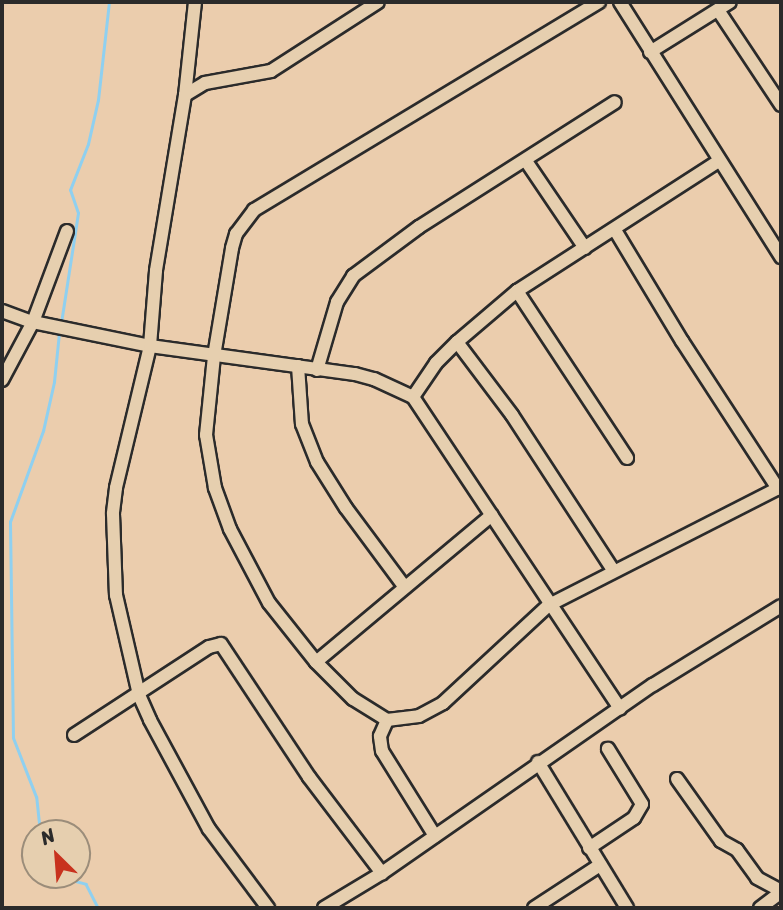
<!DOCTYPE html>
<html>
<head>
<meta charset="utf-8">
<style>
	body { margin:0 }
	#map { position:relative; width:783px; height:910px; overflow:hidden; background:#ebcdad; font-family:Sriracha,sans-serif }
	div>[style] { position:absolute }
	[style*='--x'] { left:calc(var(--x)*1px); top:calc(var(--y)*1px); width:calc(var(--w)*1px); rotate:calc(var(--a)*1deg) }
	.stream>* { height:2.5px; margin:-1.25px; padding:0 1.25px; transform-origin:1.25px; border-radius:1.25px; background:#8fd0f0 }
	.roads { filter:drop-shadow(2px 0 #2b2b2b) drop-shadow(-2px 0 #2b2b2b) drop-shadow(0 2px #2b2b2b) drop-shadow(0 -2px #2b2b2b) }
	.minor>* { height:12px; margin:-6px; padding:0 6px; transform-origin:6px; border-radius:6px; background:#e6cfaf }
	span { translate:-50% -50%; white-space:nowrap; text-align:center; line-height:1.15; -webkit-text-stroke:7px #e6cfaf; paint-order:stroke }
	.frame { position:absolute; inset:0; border:4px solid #2b2b2b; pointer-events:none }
	.north { position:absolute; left:21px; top:819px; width:70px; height:70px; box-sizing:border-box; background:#e6cfaf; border:2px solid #9b8d7a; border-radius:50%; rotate:335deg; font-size:19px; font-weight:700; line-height:28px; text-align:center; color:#2b2b2b }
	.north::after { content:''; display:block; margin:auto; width:24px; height:32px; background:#c8321e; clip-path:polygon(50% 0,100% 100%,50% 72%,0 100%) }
</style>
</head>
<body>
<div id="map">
	<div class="stream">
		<i style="--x:61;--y:323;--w:111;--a:-81.2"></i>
		<i style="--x:78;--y:213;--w:24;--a:-109"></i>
		<i style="--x:70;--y:190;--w:49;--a:-68.6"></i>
		<i style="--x:88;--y:144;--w:45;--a:-77.2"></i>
		<i style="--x:98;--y:100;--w:99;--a:-83.6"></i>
		<i style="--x:40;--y:833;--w:36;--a:-96"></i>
		<i style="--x:36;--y:797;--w:63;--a:-111.3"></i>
		<i style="--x:13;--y:738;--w:216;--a:-90.8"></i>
		<i style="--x:10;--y:522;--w:97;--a:-70.1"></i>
		<i style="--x:43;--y:431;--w:50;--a:-77.3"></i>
		<i style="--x:54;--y:382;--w:49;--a:-84.2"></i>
		<i style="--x:53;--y:875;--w:34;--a:15"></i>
		<i style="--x:86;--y:884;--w:27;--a:63"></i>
	</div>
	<div class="roads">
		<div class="minor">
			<i style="--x:195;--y:2;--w:94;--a:96.1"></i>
			<i style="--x:185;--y:95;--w:178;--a:99.4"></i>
			<i style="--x:156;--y:271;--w:75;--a:94.6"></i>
			<i style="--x:150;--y:346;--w:146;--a:103.5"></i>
			<i style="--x:116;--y:488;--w:26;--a:97"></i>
			<i style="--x:113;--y:514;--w:81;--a:87.9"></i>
			<i style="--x:116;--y:595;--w:103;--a:77"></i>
			<i style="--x:139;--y:695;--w:27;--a:66"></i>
			<i style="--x:150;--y:720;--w:124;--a:61.6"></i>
			<i style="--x:209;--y:829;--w:99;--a:53.2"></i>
			<i style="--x:620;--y:2;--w:302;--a:57.7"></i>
			<i style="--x:718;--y:10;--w:114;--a:56.4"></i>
			<i style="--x:650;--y:52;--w:94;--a:-32"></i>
			<i style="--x:185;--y:95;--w:23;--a:-31"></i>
			<i style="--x:205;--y:83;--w:67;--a:-10.3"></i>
			<i style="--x:271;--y:71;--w:127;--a:-32.8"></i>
			<i style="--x:526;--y:161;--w:105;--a:55.9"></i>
			<i style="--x:615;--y:230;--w:130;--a:58.9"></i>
			<i style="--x:682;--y:341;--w:176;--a:57"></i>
			<i style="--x:517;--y:291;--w:200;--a:56.6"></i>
			<i style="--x:2;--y:311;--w:33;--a:20"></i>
			<i style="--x:33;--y:322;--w:119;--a:11.6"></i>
			<i style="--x:150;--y:346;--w:207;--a:7.8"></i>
			<i style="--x:355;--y:374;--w:20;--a:15"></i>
			<i style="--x:374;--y:379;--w:43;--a:24.8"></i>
			<i style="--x:413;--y:397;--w:374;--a:56.4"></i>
			<i style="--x:457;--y:342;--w:91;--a:53"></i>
			<i style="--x:512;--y:415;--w:185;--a:56.9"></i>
			<i style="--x:298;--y:366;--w:58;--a:86.1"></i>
			<i style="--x:302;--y:424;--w:41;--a:68.5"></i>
			<i style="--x:317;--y:462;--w:54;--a:57.8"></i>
			<i style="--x:346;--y:508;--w:97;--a:53.4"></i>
			<i style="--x:317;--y:370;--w:71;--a:-73.6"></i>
			<i style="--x:337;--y:302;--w:31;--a:-58"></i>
			<i style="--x:353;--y:276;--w:82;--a:-36.6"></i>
			<i style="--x:419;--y:227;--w:232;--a:-32.5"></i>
			<i style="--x:2;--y:380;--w:66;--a:-61.9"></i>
			<i style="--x:33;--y:322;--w:97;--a:-69.5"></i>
			<i style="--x:413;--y:397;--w:41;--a:-55.9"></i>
			<i style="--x:436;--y:363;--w:30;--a:-45"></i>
			<i style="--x:457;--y:342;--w:79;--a:-40.4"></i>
			<i style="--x:517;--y:291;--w:240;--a:-32.8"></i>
			<i style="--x:316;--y:662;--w:229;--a:-39.9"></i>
			<i style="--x:387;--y:720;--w:32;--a:-7"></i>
			<i style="--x:419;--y:716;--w:27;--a:-28"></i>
			<i style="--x:443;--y:703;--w:144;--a:-42.8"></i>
			<i style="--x:549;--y:605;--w:260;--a:-27"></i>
			<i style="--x:74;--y:735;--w:161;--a:-33.1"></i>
			<i style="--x:209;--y:647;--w:12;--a:-14"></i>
			<i style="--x:221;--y:644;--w:159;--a:56.5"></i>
			<i style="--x:309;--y:777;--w:121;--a:52.8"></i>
			<i style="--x:538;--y:762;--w:171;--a:58.6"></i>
			<i style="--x:677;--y:779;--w:76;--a:54.6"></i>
			<i style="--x:721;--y:841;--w:18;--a:29"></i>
			<i style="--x:737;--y:850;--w:34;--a:54"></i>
			<i style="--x:757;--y:878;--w:27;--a:28"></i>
			<i style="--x:435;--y:836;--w:100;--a:-121.9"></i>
			<i style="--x:382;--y:751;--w:15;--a:-98"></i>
			<i style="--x:380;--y:736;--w:17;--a:-66"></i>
			<i style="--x:387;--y:720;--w:40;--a:-148"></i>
			<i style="--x:353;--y:699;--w:52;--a:-135"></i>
			<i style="--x:316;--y:662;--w:75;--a:-128.5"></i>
			<i style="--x:269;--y:603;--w:84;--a:-117.8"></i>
			<i style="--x:230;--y:529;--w:44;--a:-110.1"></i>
			<i style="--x:215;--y:488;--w:54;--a:-99.6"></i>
			<i style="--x:206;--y:435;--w:79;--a:-84.2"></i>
			<i style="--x:214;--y:356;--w:109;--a:-80.5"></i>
			<i style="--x:232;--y:248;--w:15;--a:-74"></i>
			<i style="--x:236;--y:234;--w:30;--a:-53"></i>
			<i style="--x:254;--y:210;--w:403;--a:-31.1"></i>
			<i style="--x:589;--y:848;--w:54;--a:-33.7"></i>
			<i style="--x:634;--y:818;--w:16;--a:-60"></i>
			<i style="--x:642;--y:804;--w:65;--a:-121.7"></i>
			<i style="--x:324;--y:908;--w:68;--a:-31.1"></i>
			<i style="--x:382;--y:873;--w:330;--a:-34.8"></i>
			<i style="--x:653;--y:685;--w:150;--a:-31.7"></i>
			<i style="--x:534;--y:908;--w:79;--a:-33.1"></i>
			<i style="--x:760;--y:908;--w:26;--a:-37"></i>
		</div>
	</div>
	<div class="frame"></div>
	<div class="north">N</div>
</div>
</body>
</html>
